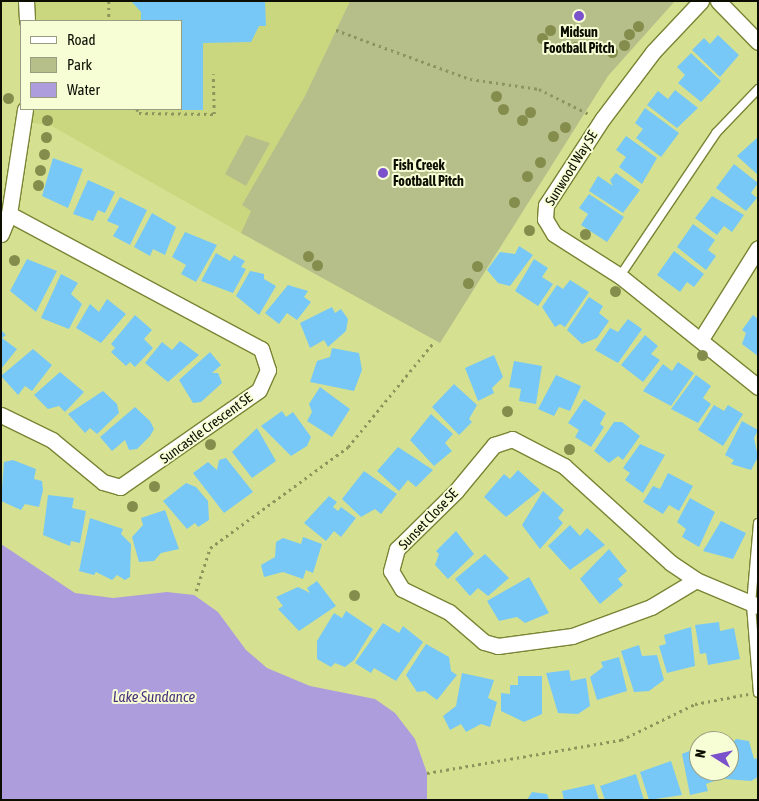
<!DOCTYPE html>
<html>
<head>
<meta charset="utf-8">
<style>
	body { margin:0 }
	#map { position:relative; width:759px; height:801px; overflow:hidden; background:#d5e190; font-family:"Asap Condensed",sans-serif }
	div>[style] { position:absolute }
	[style*='--x'] { left:calc(var(--x)*1px); top:calc(var(--y)*1px); width:calc(var(--w)*1px); rotate:calc(var(--a)*1deg) }
	.built>* { inset:0; background:#cbd77f }
	.green>* { inset:0; background:#b6bf8a }
	.water>* { inset:0; background:#ad9ddc }
	.building>* { inset:0; background:#77c8f7 }
	.path>* { height:2.5px; margin-top:-1.25px; transform-origin:0; background:repeating-linear-gradient(90deg,#8c955c 0 2.5px,transparent 0 6.5px) }
	.roads { filter:drop-shadow(1px 0 #7a8435) drop-shadow(-1px 0 #7a8435) drop-shadow(0 1px #7a8435) drop-shadow(0 -1px #7a8435) }
	.lane>* { height:8px; margin:-4px; padding:0 4px; transform-origin:4px; border-radius:4px; background:#fff }
	.street>* { height:15px; margin:-7.5px; padding:0 7.5px; transform-origin:7.5px; border-radius:7.5px; background:#fff }
	.trees>* { width:11px; height:11px; margin:-5.5px; border-radius:50%; background:#858d4d }
	.dots>* { width:14px; height:14px; translate:-50% -50%; box-sizing:border-box; border:2px solid #f7fed6; border-radius:50% }
	span { translate:-50% -50%; white-space:nowrap; text-align:center; line-height:1.15; -webkit-text-stroke:4px #f7fed6; paint-order:stroke }
	.poi-label { font-size:14px; color:#0b0e00; font-weight:700 }
	.left { translate:0 -50%; text-align:left }
	.street-label { font-size:14px; color:#0b0e00 }
	.water-label { font-size:15px; color:#4a317c; font-style:italic }
	.frame { position:absolute; inset:0; border:2px solid #0b0e00; pointer-events:none }
	.legend { position:absolute; left:20px; top:20px; width:162px; height:90px; box-sizing:border-box; background:#f7fed6; border:1px solid #999e80; margin:0; padding:6px 9px; list-style:none; font-size:15px; color:#0b0e00 }
	.legend li { display:flex; align-items:center; gap:10px; height:25px }
	.legend b { width:25px; border:1px solid #999e80 }
	.north { position:absolute; left:689px; top:731px; width:50px; height:50px; box-sizing:border-box; background:#f7fed6; border:1px solid #999e80; border-radius:50%; rotate:280deg; font-size:14px; font-weight:700; line-height:20px; text-align:center; color:#0b0e00 }
	.north::after { content:''; display:block; margin:auto; width:18px; height:22px; background:#7c52cc; clip-path:polygon(50% 0,100% 100%,50% 72%,0 100%) }
</style>
</head>
<body>
<div id="map">
	<div class="built">
		<i style="clip-path:polygon(26px 1px,350px 1px,241px 233px,50px 125px,24px 122px,25px 109px,181px 109px,181px 21px,27px 21px)"></i>
	</div>
	<div class="green">
		<i style="clip-path:polygon(350px 1px,675px 1px,608px 76px,440px 343px,241px 233px,251px 211px,242px 205px,305px 96px)"></i>
		<i style="clip-path:polygon(246px 135px,270px 143px,246px 186px,225px 174px)"></i>
	</div>
	<div class="water">
		<i style="clip-path:polygon(1px 544px,75px 593px,113px 598px,167px 592px,194px 595px,218px 612px,246px 650px,267px 668px,310px 686px,375px 699px,395px 713px,415px 739px,427px 773px,427px 800px,1px 800px)"></i>
	</div>
	<div class="building">
		<i style="clip-path:polygon(131px 1px,265px 1px,266px 26px,259px 26px,251px 42px,203px 43px,203px 110px,181px 110px,181px 21px,141px 21px,141px 12px)"></i>
		<i style="clip-path:polygon(718px 35px,739px 55px,720px 77px,692px 50px,704px 38px,710px 44px)"></i>
		<i style="clip-path:polygon(691px 53px,721px 81px,701px 102px,678px 83px,685px 75px,677px 67px)"></i>
		<i style="clip-path:polygon(675px 90px,698px 108px,677px 128px,647px 105px,658px 91px,668px 99px)"></i>
		<i style="clip-path:polygon(645px 108px,679px 133px,661px 157px,636px 138px,643px 129px,635px 123px)"></i>
		<i style="clip-path:polygon(626px 136px,657px 158px,642px 184px,619px 167px,626px 157px,616px 150px)"></i>
		<i style="clip-path:polygon(758px 137px,758px 175px,737px 156px)"></i>
		<i style="clip-path:polygon(53px 158px,83px 169px,68px 208px,42px 196px)"></i>
		<i style="clip-path:polygon(734px 164px,758px 183px,751px 193px,757px 198px,746px 211px,716px 188px)"></i>
		<i style="clip-path:polygon(616px 173px,640px 190px,623px 213px,589px 191px,598px 176px,613px 186px,610px 180px)"></i>
		<i style="clip-path:polygon(88px 180px,115px 192px,105px 213px,98px 210px,93px 221px,73px 214px)"></i>
		<i style="clip-path:polygon(589px 194px,624px 217px,607px 242px,581px 225px,588px 214px,579px 208px)"></i>
		<i style="clip-path:polygon(712px 196px,744px 215px,732px 232px,724px 226px,717px 235px,695px 218px)"></i>
		<i style="clip-path:polygon(120px 197px,147px 210px,130px 245px,113px 236px,119px 226px,107px 221px)"></i>
		<i style="clip-path:polygon(152px 213px,176px 227px,165px 255px,153px 249px,150px 256px,134px 247px)"></i>
		<i style="clip-path:polygon(693px 224px,715px 240px,708px 250px,716px 256px,706px 270px,677px 247px)"></i>
		<i style="clip-path:polygon(185px 232px,217px 245px,196px 282px,181px 274px,186px 265px,172px 257px)"></i>
		<i style="clip-path:polygon(519px 246px,533px 255px,510px 286px,498px 283px,487px 270px,500px 252px,515px 254px)"></i>
		<i style="clip-path:polygon(674px 251px,704px 274px,694px 287px,687px 282px,680px 292px,657px 275px)"></i>
		<i style="clip-path:polygon(216px 253px,230px 261px,234px 255px,245px 261px,241px 267px,246px 269px,233px 293px,201px 281px)"></i>
		<i style="clip-path:polygon(27px 259px,57px 271px,36px 312px,10px 291px)"></i>
		<i style="clip-path:polygon(534px 259px,548px 268px,542px 277px,553px 284px,538px 306px,515px 291px)"></i>
		<i style="clip-path:polygon(250px 271px,264px 274px,264px 279px,276px 286px,259px 315px,236px 296px)"></i>
		<i style="clip-path:polygon(61px 274px,78px 283px,71px 294px,82px 304px,69px 329px,41px 318px)"></i>
		<i style="clip-path:polygon(570px 280px,589px 292px,565px 327px,560px 324px,555px 327px,542px 307px,557px 285px,563px 289px)"></i>
		<i style="clip-path:polygon(288px 285px,308px 291px,304px 297px,311px 302px,297px 320px,287px 313px,279px 324px,265px 313px)"></i>
		<i style="clip-path:polygon(589px 297px,603px 306px,599px 313px,609px 321px,597px 338px,582px 344px,567px 330px)"></i>
		<i style="clip-path:polygon(107px 299px,126px 314px,101px 343px,76px 328px,90px 304px,99px 312px)"></i>
		<i style="clip-path:polygon(332px 307px,335px 313px,341px 309px,348px 319px,346px 331px,328px 347px,324px 340px,310px 348px,300px 323px)"></i>
		<i style="clip-path:polygon(135px 315px,152px 330px,144px 339px,153px 348px,135px 367px,130px 362px,126px 366px,111px 352px,115px 348px,111px 344px)"></i>
		<i style="clip-path:polygon(753px 315px,758px 319px,758px 356px,742px 344px,746px 333px,742px 330px)"></i>
		<i style="clip-path:polygon(628px 319px,642px 329px,618px 363px,595px 350px,610px 328px,618px 332px)"></i>
		<i style="clip-path:polygon(1px 330px,6px 335px,2px 338px,17px 349px,1px 369px)"></i>
		<i style="clip-path:polygon(645px 335px,658px 346px,651px 354px,660px 360px,643px 382px,621px 365px)"></i>
		<i style="clip-path:polygon(180px 341px,199px 355px,168px 382px,145px 363px,162px 342px,172px 350px)"></i>
		<i style="clip-path:polygon(332px 348px,359px 353px,362px 370px,354px 391px,310px 382px,317px 361px,330px 357px)"></i>
		<i style="clip-path:polygon(33px 349px,52px 365px,32px 391px,25px 386px,18px 395px,1px 376px)"></i>
		<i style="clip-path:polygon(210px 352px,221px 365px,212px 373px,218px 373px,222px 383px,201px 402px,193px 403px,179px 380px)"></i>
		<i style="clip-path:polygon(494px 355px,503px 377px,492px 388px,494px 393px,478px 401px,465px 368px)"></i>
		<i style="clip-path:polygon(514px 361px,542px 366px,536px 404px,519px 401px,521px 389px,509px 387px)"></i>
		<i style="clip-path:polygon(678px 362px,694px 373px,671px 406px,643px 391px,663px 364px,672px 371px)"></i>
		<i style="clip-path:polygon(60px 372px,84px 392px,65px 412px,59px 406px,48px 409px,34px 395px)"></i>
		<i style="clip-path:polygon(556px 375px,581px 386px,570px 411px,559px 407px,554px 416px,538px 409px)"></i>
		<i style="clip-path:polygon(696px 375px,711px 386px,703px 398px,711px 404px,698px 423px,671px 409px)"></i>
		<i style="clip-path:polygon(454px 384px,477px 405px,469px 419px,472px 422px,459px 435px,432px 407px)"></i>
		<i style="clip-path:polygon(320px 387px,350px 409px,332px 437px,307px 421px,312px 412px,309px 404px)"></i>
		<i style="clip-path:polygon(103px 391px,117px 404px,119px 413px,97px 434px,90px 428px,85px 433px,68px 414px)"></i>
		<i style="clip-path:polygon(584px 399px,606px 413px,600px 424px,604px 427px,591px 447px,575px 437px,579px 430px,568px 423px)"></i>
		<i style="clip-path:polygon(714px 405px,724px 411px,728px 405px,743px 414px,723px 446px,698px 430px)"></i>
		<i style="clip-path:polygon(135px 407px,150px 421px,154px 429px,150px 436px,137px 449px,129px 450px,125px 440px,112px 451px,100px 437px)"></i>
		<i style="clip-path:polygon(282px 411px,286px 417px,293px 412px,311px 437px,307px 446px,291px 456px,261px 426px)"></i>
		<i style="clip-path:polygon(431px 414px,453px 434px,445px 443px,452px 451px,434px 466px,410px 440px)"></i>
		<i style="clip-path:polygon(742px 421px,758px 430px,754px 438px,758px 457px,751px 470px,731px 464px,734px 460px,725px 455px)"></i>
		<i style="clip-path:polygon(614px 422px,622px 422px,640px 436px,623px 460px,618px 456px,609px 463px,594px 451px)"></i>
		<i style="clip-path:polygon(257px 428px,276px 461px,252px 478px,232px 452px)"></i>
		<i style="clip-path:polygon(640px 444px,665px 455px,643px 493px,625px 480px,630px 473px,623px 468px)"></i>
		<i style="clip-path:polygon(398px 447px,433px 470px,416px 487px,408px 480px,399px 491px,377px 471px)"></i>
		<i style="clip-path:polygon(226px 458px,253px 492px,224px 513px,193px 473px,208px 462px,217px 470px,219px 460px)"></i>
		<i style="clip-path:polygon(13px 460px,36px 469px,34px 479px,42px 481px,43px 490px,39px 507px,25px 504px,21px 510px,1px 501px,4px 462px)"></i>
		<i style="clip-path:polygon(518px 470px,540px 490px,506px 517px,484px 497px,504px 474px,510px 479px)"></i>
		<i style="clip-path:polygon(364px 471px,397px 494px,381px 514px,375px 509px,361px 517px,342px 499px)"></i>
		<i style="clip-path:polygon(668px 473px,693px 486px,679px 511px,669px 505px,663px 514px,643px 502px,653px 486px,660px 489px)"></i>
		<i style="clip-path:polygon(186px 483px,196px 487px,208px 501px,209px 520px,198px 527px,195px 523px,187px 529px,163px 501px)"></i>
		<i style="clip-path:polygon(543px 491px,564px 510px,558px 518px,563px 523px,540px 549px,522px 525px)"></i>
		<i style="clip-path:polygon(48px 495px,74px 498px,72px 508px,86px 511px,80px 543px,71px 541px,70px 546px,43px 535px)"></i>
		<i style="clip-path:polygon(329px 496px,337px 502px,333px 507px,338px 511px,341px 507px,356px 518px,341px 537px,334px 531px,326px 541px,304px 523px)"></i>
		<i style="clip-path:polygon(690px 498px,715px 512px,699px 547px,682px 537px,686px 529px,677px 522px)"></i>
		<i style="clip-path:polygon(165px 510px,179px 549px,161px 553px,154px 561px,139px 562px,132px 537px,143px 525px,141px 518px)"></i>
		<i style="clip-path:polygon(90px 518px,123px 529px,121px 534px,131px 544px,130px 577px,125px 580px,117px 575px,112px 580px,96px 572px,94px 575px,79px 571px)"></i>
		<i style="clip-path:polygon(721px 521px,746px 533px,733px 559px,703px 551px)"></i>
		<i style="clip-path:polygon(570px 525px,580px 536px,587px 528px,605px 545px,570px 570px,548px 546px)"></i>
		<i style="clip-path:polygon(456px 531px,474px 554px,448px 579px,435px 565px,439px 554px,436px 551px)"></i>
		<i style="clip-path:polygon(303px 537px,322px 544px,313px 573px,306px 570px,303px 579px,283px 572px,264px 577px,261px 565px,275px 557px,276px 542px,283px 538px,301px 544px)"></i>
		<i style="clip-path:polygon(609px 549px,627px 571px,618px 579px,623px 585px,600px 604px,580px 579px)"></i>
		<i style="clip-path:polygon(485px 554px,509px 578px,488px 596px,478px 588px,470px 596px,455px 579px)"></i>
		<i style="clip-path:polygon(529px 577px,549px 613px,525px 623px,517px 617px,499px 621px,487px 601px)"></i>
		<i style="clip-path:polygon(317px 581px,336px 606px,299px 631px,278px 609px,283px 606px,276px 597px,298px 587px,310px 593px,307px 588px)"></i>
		<i style="clip-path:polygon(346px 611px,373px 629px,354px 660px,345px 667px,335px 663px,331px 667px,317px 659px,317px 641px,334px 613px,342px 618px)"></i>
		<i style="clip-path:polygon(719px 622px,720px 631px,734px 628px,740px 659px,708px 665px,706px 653px,700px 654px,695px 625px)"></i>
		<i style="clip-path:polygon(383px 623px,399px 633px,403px 626px,423px 642px,396px 681px,374px 668px,371px 673px,355px 663px)"></i>
		<i style="clip-path:polygon(691px 627px,695px 666px,667px 673px,659px 646px,666px 644px,664px 635px)"></i>
		<i style="clip-path:polygon(426px 644px,449px 657px,451px 671px,457px 675px,437px 700px,425px 691px,417px 692px,406px 675px)"></i>
		<i style="clip-path:polygon(639px 645px,642px 656px,657px 655px,664px 680px,649px 691px,634px 692px,621px 651px)"></i>
		<i style="clip-path:polygon(619px 657px,627px 691px,597px 700px,590px 677px,603px 667px,601px 662px)"></i>
		<i style="clip-path:polygon(569px 670px,571px 681px,586px 678px,590px 706px,578px 714px,558px 713px,546px 673px)"></i>
		<i style="clip-path:polygon(462px 673px,494px 680px,488px 698px,497px 702px,490px 727px,481px 724px,466px 732px,461px 724px,450px 730px,443px 716px,456px 706px)"></i>
		<i style="clip-path:polygon(518px 676px,542px 676px,542px 714px,524px 722px,501px 711px,501px 693px,510px 694px,510px 685px,518px 685px)"></i>
		<i style="clip-path:polygon(736px 739px,749px 741px,754px 759px,758px 758px,758px 777px,751px 781px,725px 779px,729px 746px)"></i>
		<i style="clip-path:polygon(699px 747px,699px 771px,718px 771px,720px 779px,706px 784px,708px 791px,690px 795px,682px 754px)"></i>
		<i style="clip-path:polygon(671px 761px,682px 795px,649px 800px,640px 772px)"></i>
		<i style="clip-path:polygon(636px 774px,644px 800px,605px 800px,600px 786px)"></i>
		<i style="clip-path:polygon(594px 784px,599px 800px,564px 800px,562px 791px)"></i>
		<i style="clip-path:polygon(532px 792px,547px 794px,549px 800px,527px 800px)"></i>
	</div>
	<div class="path">
		<i style="--x:109;--y:1;--w:20;--a:90"></i>
		<i style="--x:336;--y:30;--w:143;--a:20.1"></i>
		<i style="--x:470;--y:79;--w:70;--a:8.2"></i>
		<i style="--x:539;--y:89;--w:56;--a:26.6"></i>
		<i style="--x:137;--y:109;--w:4;--a:63"></i>
		<i style="--x:139;--y:113;--w:75;--a:0.8"></i>
		<i style="--x:214;--y:114;--w:40;--a:-91.4"></i>
		<i style="--x:196;--y:591;--w:45;--a:-72"></i>
		<i style="--x:210;--y:548;--w:171;--a:-36.2"></i>
		<i style="--x:348;--y:447;--w:136;--a:-50.7"></i>
		<i style="--x:427;--y:773;--w:197;--a:-9.7"></i>
		<i style="--x:621;--y:740;--w:82;--a:-25.9"></i>
		<i style="--x:695;--y:704;--w:54;--a:-10.7"></i>
	</div>
	<div class="roads">
		<div class="lane">
			<i style="--x:620;--y:276;--w:172;--a:-56.1"></i>
			<i style="--x:716;--y:133;--w:61;--a:-46.3"></i>
			<i style="--x:758;--y:523;--w:82;--a:94.9"></i>
			<i style="--x:751;--y:605;--w:88;--a:85.5"></i>
		</div>
		<div class="street">
			<i style="--x:26;--y:1;--w:20;--a:87"></i>
			<i style="--x:701;--y:1;--w:70;--a:133.3"></i>
			<i style="--x:653;--y:52;--w:83;--a:127.1"></i>
			<i style="--x:603;--y:118;--w:104;--a:123.2"></i>
			<i style="--x:546;--y:205;--w:14;--a:94"></i>
			<i style="--x:545;--y:219;--w:17;--a:59"></i>
			<i style="--x:554;--y:234;--w:78;--a:32.5"></i>
			<i style="--x:620;--y:276;--w:177;--a:38.8"></i>
			<i style="--x:718;--y:1;--w:57;--a:45.7"></i>
			<i style="--x:1;--y:234;--w:22;--a:-68"></i>
			<i style="--x:9;--y:214;--w:106;--a:-81.3"></i>
			<i style="--x:701;--y:339;--w:107;--a:-57.9"></i>
			<i style="--x:1;--y:415;--w:57;--a:26.1"></i>
			<i style="--x:52;--y:440;--w:66;--a:39.5"></i>
			<i style="--x:103;--y:482;--w:18;--a:16"></i>
			<i style="--x:120;--y:487;--w:169;--a:-34.9"></i>
			<i style="--x:259;--y:390;--w:22;--a:-66"></i>
			<i style="--x:268;--y:370;--w:22;--a:-108"></i>
			<i style="--x:261;--y:349;--w:286;--a:-151.8"></i>
			<i style="--x:512;--y:439;--w:59;--a:27.4"></i>
			<i style="--x:564;--y:466;--w:144;--a:42.2"></i>
			<i style="--x:671;--y:563;--w:30;--a:34"></i>
			<i style="--x:696;--y:580;--w:52;--a:149"></i>
			<i style="--x:651;--y:607;--w:84;--a:159.8"></i>
			<i style="--x:572;--y:636;--w:75;--a:172.3"></i>
			<i style="--x:498;--y:646;--w:15;--a:-164"></i>
			<i style="--x:484;--y:642;--w:46;--a:-139.4"></i>
			<i style="--x:449;--y:612;--w:52;--a:-153.9"></i>
			<i style="--x:402;--y:589;--w:21;--a:-121"></i>
			<i style="--x:391;--y:571;--w:23;--a:-75"></i>
			<i style="--x:397;--y:549;--w:83;--a:-44.5"></i>
			<i style="--x:456;--y:491;--w:60;--a:-50.4"></i>
			<i style="--x:494;--y:445;--w:19;--a:-18"></i>
			<i style="--x:696;--y:580;--w:67;--a:22.8"></i>
		</div>
	</div>
	<div class="trees">
		<i style="left:638px;top:26px"></i>
		<i style="left:550px;top:30px"></i>
		<i style="left:629px;top:34px"></i>
		<i style="left:542px;top:38px"></i>
		<i style="left:624px;top:45px"></i>
		<i style="left:575px;top:47px"></i>
		<i style="left:612px;top:52px"></i>
		<i style="left:496px;top:96px"></i>
		<i style="left:8px;top:98px"></i>
		<i style="left:503px;top:109px"></i>
		<i style="left:530px;top:112px"></i>
		<i style="left:47px;top:120px"></i>
		<i style="left:522px;top:120px"></i>
		<i style="left:565px;top:127px"></i>
		<i style="left:553px;top:136px"></i>
		<i style="left:46px;top:137px"></i>
		<i style="left:44px;top:154px"></i>
		<i style="left:540px;top:162px"></i>
		<i style="left:40px;top:170px"></i>
		<i style="left:527px;top:176px"></i>
		<i style="left:38px;top:185px"></i>
		<i style="left:514px;top:202px"></i>
		<i style="left:529px;top:230px"></i>
		<i style="left:585px;top:234px"></i>
		<i style="left:308px;top:256px"></i>
		<i style="left:14px;top:260px"></i>
		<i style="left:317px;top:265px"></i>
		<i style="left:477px;top:266px"></i>
		<i style="left:468px;top:283px"></i>
		<i style="left:615px;top:291px"></i>
		<i style="left:702px;top:355px"></i>
		<i style="left:507px;top:411px"></i>
		<i style="left:210px;top:444px"></i>
		<i style="left:569px;top:449px"></i>
		<i style="left:154px;top:486px"></i>
		<i style="left:132px;top:506px"></i>
		<i style="left:354px;top:595px"></i>
	</div>
	<div class="dots">
		<i style="left:579px;top:16px;background:#7c52cc"></i>
		<i style="left:383px;top:173px;background:#7c52cc"></i>
	</div>
	<div class="poi-label">
		<span style="left:579px;top:40px">Midsun<br>Football Pitch</span>
		<span class="left" style="left:393px;top:173px">Fish Creek<br>Football Pitch</span>
	</div>
	<div class="street-label">
		<span style="left:571px;top:168px;rotate:-58deg">Sunwood Way SE</span>
		<span style="left:206px;top:428px;rotate:-36deg">Suncastle Crescent SE</span>
		<span style="left:428px;top:519px;rotate:-46deg">Sunset Close SE</span>
	</div>
	<div class="water-label">
		<span style="left:154px;top:697px">Lake Sundance</span>
	</div>
	<div class="frame"></div>
	<ul class="legend">
	<li><b style="height:6px;background:#fff"></b>Road</li>
	<li><b style="height:14px;background:#b6bf8a"></b>Park</li>
	<li><b style="height:14px;background:#ad9ddc"></b>Water</li>
	</ul>
	<div class="north">N</div>
</div>
</body>
</html>
